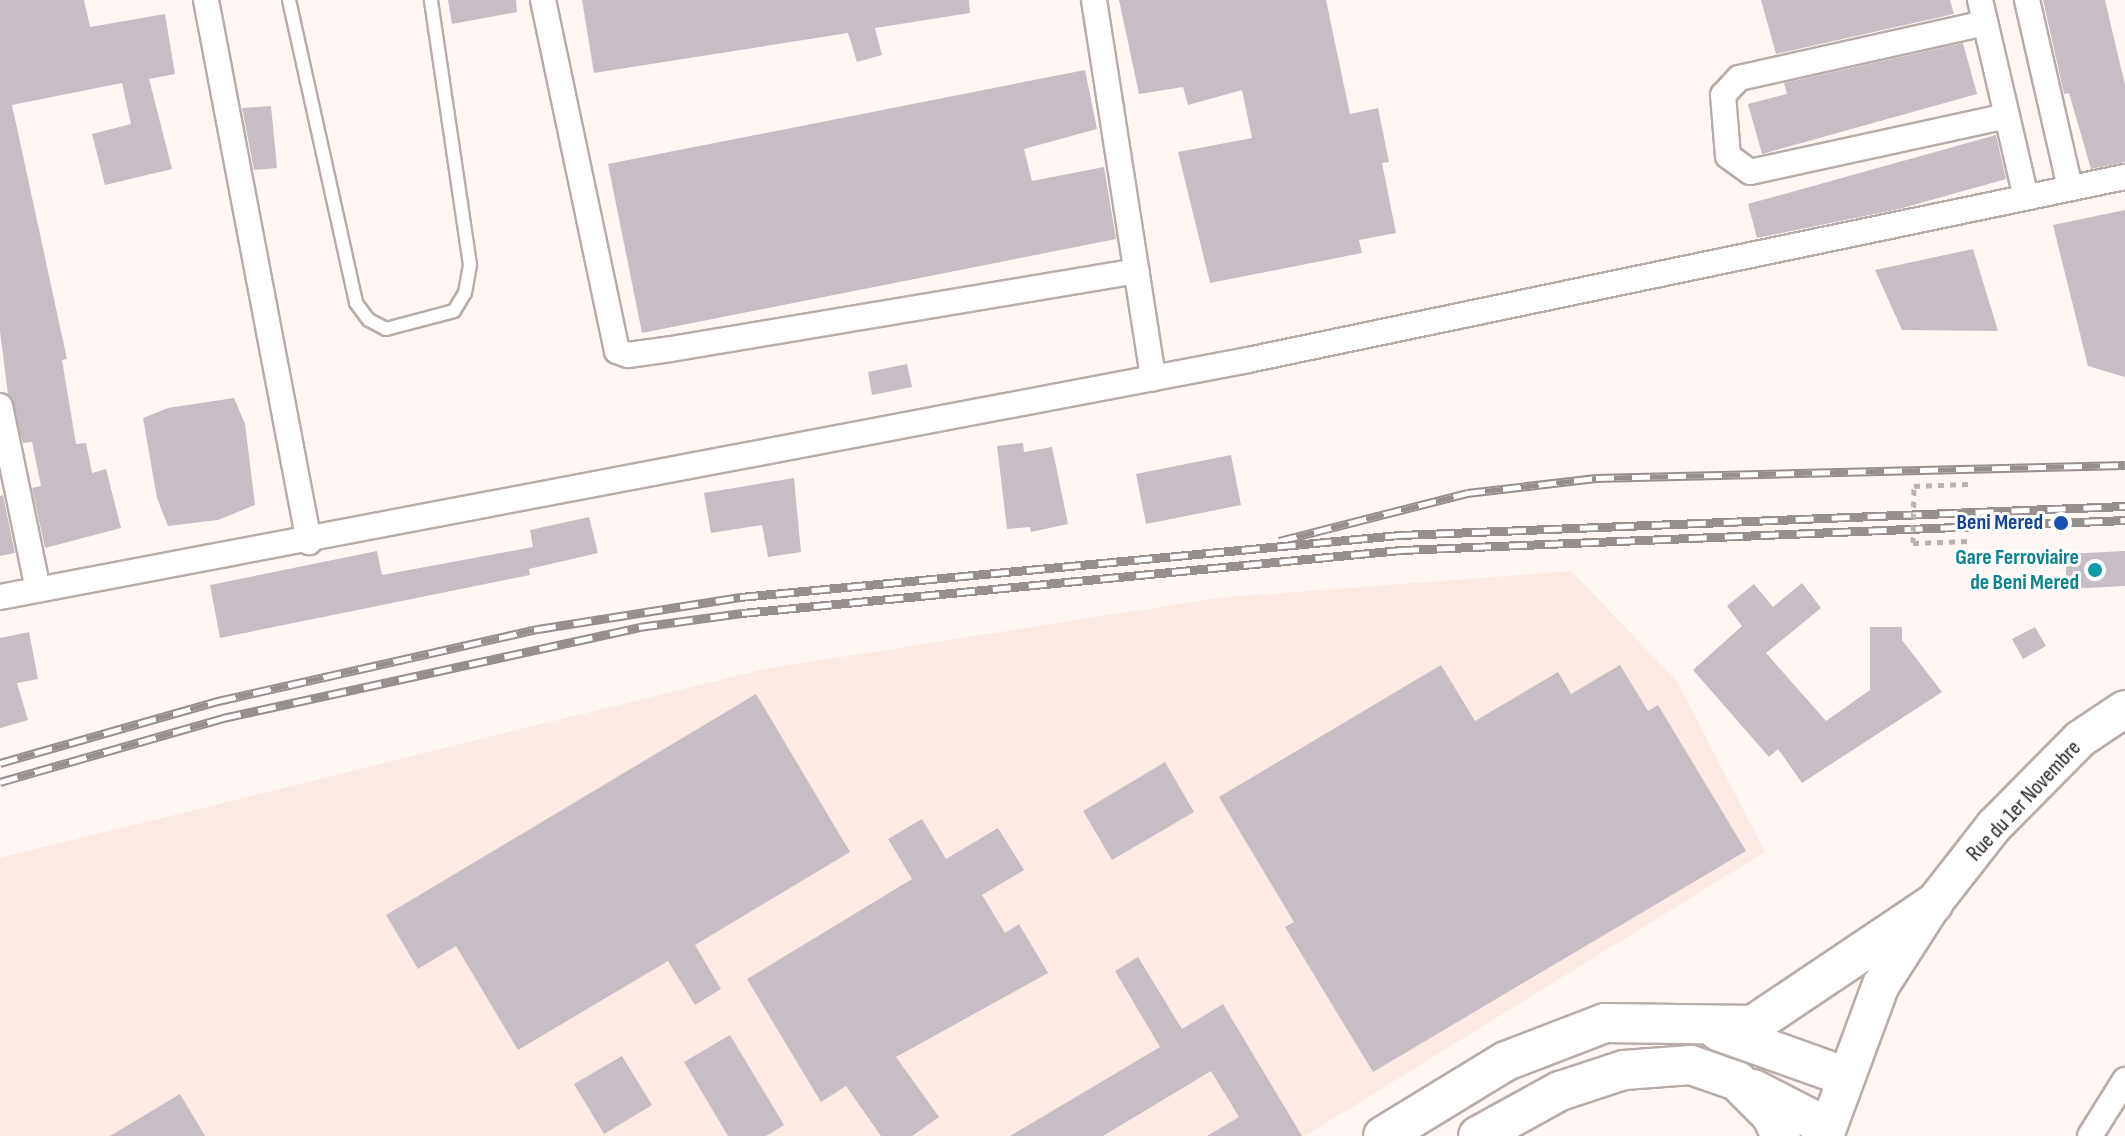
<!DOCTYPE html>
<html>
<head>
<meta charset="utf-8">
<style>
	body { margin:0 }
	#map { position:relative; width:2125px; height:1136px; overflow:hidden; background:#fff7f4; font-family:"Sofia Sans Condensed",sans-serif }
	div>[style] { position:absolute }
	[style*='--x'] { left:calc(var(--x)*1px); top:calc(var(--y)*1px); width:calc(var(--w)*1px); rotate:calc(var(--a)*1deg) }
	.built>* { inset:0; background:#fcebe5 }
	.building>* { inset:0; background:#c6bdc5 }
	.path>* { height:5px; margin-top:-2.5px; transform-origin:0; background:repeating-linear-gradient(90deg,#b9b2af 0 6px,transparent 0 12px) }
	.roads { filter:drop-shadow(2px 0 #b8aca8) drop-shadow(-2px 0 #b8aca8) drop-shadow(0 2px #b8aca8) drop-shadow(0 -2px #b8aca8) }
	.service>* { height:12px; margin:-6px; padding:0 6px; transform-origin:6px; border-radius:6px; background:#fff }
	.minor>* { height:24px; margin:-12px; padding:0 12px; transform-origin:12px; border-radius:12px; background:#fff }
	.primary>* { height:36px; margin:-18px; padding:0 18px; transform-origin:18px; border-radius:18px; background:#fff }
	.trunk>* { height:38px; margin:-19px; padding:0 19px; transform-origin:19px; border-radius:19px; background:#fff }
	.rail>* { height:9px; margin-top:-4.5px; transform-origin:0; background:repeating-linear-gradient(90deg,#fff 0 18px,#968f8d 0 36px); box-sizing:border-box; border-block:2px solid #968f8d }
	.path-bridge>* { height:5px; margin-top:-2.5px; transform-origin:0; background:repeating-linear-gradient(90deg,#b9b2af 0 6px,transparent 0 12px) }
	.dots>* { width:22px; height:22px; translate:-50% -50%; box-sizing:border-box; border:4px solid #fff; border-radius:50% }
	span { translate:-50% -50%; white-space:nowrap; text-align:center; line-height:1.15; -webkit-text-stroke:6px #fff; paint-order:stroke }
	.transit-label { font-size:22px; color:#164399; font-weight:700 }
	.right { translate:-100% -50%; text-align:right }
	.culture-label { font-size:22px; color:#0d838f; font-weight:700 }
	.street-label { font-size:22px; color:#241f1d }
</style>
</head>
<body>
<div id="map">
	<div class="built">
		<i style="clip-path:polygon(1571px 571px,1677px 681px,1765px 852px,1305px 1136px,0 1136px,0 858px,764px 669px,1217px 598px)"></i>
	</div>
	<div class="building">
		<i style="clip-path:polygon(0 0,84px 0,90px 27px,165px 14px,175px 74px,149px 79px,172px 169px,105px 185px,92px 134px,131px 124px,122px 83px,12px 105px,67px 359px,62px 360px,76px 444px,86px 443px,92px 473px,106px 469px,121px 528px,45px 548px,32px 488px,41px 486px,32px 442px,23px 443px,8px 394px,0 331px)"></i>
		<i style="clip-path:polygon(448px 0,516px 0,517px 12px,452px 24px)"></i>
		<i style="clip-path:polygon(582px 0,969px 0,970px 13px,875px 28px,882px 55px,857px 62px,848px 33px,594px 73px)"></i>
		<i style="clip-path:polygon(1119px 0,1326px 0,1350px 114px,1378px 108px,1389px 162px,1382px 163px,1396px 233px,1359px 240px,1362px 253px,1210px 283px,1178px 152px,1252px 138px,1242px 90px,1188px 105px,1183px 87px,1139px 94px)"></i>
		<i style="clip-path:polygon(1761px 0,1950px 0,1954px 14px,1776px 54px)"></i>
		<i style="clip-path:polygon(2043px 0,2105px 0,2125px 85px,2125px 162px,2091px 169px,2069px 93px,2064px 94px)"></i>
		<i style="clip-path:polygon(1963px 43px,1977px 94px,1762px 154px,1748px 104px,1787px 94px,1784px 83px)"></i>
		<i style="clip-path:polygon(1085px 70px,1097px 129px,1024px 149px,1032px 181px,1104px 167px,1116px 239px,642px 333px,608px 164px)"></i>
		<i style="clip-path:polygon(271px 106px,277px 168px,254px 170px,242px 108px)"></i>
		<i style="clip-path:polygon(1996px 135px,2006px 179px,1899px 209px,1757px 238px,1748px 204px)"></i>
		<i style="clip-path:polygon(2125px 210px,2125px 377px,2088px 366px,2053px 225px)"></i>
		<i style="clip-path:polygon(1973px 249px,1998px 331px,1902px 330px,1875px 270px)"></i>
		<i style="clip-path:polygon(907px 364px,912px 387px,872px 395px,868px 372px)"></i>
		<i style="clip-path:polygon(234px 398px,245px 424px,255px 505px,218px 520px,168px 526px,157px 498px,143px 418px,168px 408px)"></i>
		<i style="clip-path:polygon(1023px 443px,1024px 452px,1052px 447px,1068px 524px,1031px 532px,1030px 527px,1007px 529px,997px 446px)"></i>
		<i style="clip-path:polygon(1231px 455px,1241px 505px,1146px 524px,1136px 474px)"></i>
		<i style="clip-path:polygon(794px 478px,801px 552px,768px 557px,762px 525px,711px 533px,704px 493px)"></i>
		<i style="clip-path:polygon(3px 495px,15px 553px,0 556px,0 496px)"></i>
		<i style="clip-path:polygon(589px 517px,598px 553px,529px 569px,530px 575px,220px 638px,210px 585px,377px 551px,382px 575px,533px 547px,530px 530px)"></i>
		<i style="clip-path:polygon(2125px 551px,2125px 586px,2067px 589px,2065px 554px)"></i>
		<i style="clip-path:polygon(1802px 583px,1821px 608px,1766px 653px,1826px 721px,1870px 690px,1870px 627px,1902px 627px,1902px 640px,1942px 692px,1802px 783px,1778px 749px,1769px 757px,1693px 670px,1742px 626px,1727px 606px,1754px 584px,1773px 607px)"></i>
		<i style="clip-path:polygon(2035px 627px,2046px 646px,2023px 659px,2012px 639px)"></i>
		<i style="clip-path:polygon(29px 632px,38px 679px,17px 683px,28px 720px,0 728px,0 638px)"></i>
		<i style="clip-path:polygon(1441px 665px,1475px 721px,1558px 672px,1571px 694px,1620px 665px,1648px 711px,1658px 705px,1746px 851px,1373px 1072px,1285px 927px,1294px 922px,1219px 797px)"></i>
		<i style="clip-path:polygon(756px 694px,850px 852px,695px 945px,721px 989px,695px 1005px,668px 961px,518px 1050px,456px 946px,418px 969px,386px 915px)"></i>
		<i style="clip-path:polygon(1165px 762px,1194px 812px,1112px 860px,1083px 811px)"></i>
		<i style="clip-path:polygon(922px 819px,946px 859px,998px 828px,1024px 870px,982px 895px,1005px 933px,1019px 924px,1048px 973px,896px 1057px,939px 1117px,912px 1136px,881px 1136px,846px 1086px,821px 1102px,747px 979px,912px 879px,888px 839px)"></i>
		<i style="clip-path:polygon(1138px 957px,1182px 1029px,1223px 1004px,1302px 1136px,1207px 1136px,1239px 1117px,1211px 1071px,1103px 1136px,1010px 1136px,1160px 1047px,1115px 971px)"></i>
		<i style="clip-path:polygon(730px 1035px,784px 1125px,766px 1136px,728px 1136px,684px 1062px)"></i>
		<i style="clip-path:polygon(622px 1056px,652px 1105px,604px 1134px,574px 1084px)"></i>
		<i style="clip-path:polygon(180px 1094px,205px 1136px,110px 1136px)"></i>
	</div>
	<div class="path">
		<i style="--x:1914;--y:486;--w:54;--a:-2.1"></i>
		<i style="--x:1913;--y:543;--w:57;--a:-2"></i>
	</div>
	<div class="roads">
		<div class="service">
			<i style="--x:289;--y:0;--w:310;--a:77.5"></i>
			<i style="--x:356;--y:303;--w:21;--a:53"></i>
			<i style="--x:369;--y:320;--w:19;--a:28"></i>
			<i style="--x:386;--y:329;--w:70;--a:-14.8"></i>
			<i style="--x:454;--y:311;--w:21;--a:-59"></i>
			<i style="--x:465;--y:293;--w:28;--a:-80"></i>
			<i style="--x:470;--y:265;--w:268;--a:-98.4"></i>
		</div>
		<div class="minor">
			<i style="--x:206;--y:0;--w:552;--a:79.24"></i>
			<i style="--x:543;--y:0;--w:359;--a:78.1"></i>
			<i style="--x:617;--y:351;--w:12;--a:20"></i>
			<i style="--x:628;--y:355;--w:43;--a:-7.9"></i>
			<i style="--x:671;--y:349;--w:472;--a:-9.5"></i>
			<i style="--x:1094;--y:0;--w:383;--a:81.1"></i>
			<i style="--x:1980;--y:0;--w:202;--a:76.9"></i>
			<i style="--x:2027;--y:0;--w:193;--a:77.1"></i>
			<i style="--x:1985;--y:23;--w:252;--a:167.4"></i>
			<i style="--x:1739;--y:78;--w:23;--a:133"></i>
			<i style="--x:1723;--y:95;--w:61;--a:85.3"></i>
			<i style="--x:1728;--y:156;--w:27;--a:36"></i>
			<i style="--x:1750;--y:172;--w:263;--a:-12.3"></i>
			<i style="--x:0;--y:406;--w:187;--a:78.3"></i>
			<i style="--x:0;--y:597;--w:1270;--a:-10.75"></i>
			<i style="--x:1248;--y:360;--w:896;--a:-11.79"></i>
			<i style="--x:2090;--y:1136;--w:66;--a:-58"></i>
		</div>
		<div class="primary">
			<i style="--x:1825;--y:1136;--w:161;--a:-69.7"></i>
			<i style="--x:1881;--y:985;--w:96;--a:-57.3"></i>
			<i style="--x:1933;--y:904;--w:99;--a:-52"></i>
			<i style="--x:1994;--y:826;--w:122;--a:-45.3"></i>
			<i style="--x:2080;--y:739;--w:54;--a:-33.7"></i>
		</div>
		<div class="trunk">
			<i style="--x:1718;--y:1031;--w:134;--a:19.7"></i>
			<i style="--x:1753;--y:1089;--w:83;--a:27.2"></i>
			<i style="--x:1383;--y:1136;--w:144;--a:-31.4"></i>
			<i style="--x:1506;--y:1061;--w:106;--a:-21"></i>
			<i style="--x:1605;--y:1023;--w:148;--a:0.8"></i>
			<i style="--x:1753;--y:1025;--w:217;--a:-33.9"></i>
			<i style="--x:1478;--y:1136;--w:94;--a:-28.8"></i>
			<i style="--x:1560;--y:1091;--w:67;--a:-18.2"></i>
			<i style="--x:1624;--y:1070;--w:67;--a:-4.3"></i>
			<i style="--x:1691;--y:1065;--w:49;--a:19.2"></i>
			<i style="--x:1737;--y:1081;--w:48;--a:45"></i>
			<i style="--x:1771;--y:1115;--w:23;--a:65"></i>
		</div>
	</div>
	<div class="rail">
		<i style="--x:1279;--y:541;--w:194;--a:-14.3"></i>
		<i style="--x:1467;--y:493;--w:130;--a:-6.6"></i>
		<i style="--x:1596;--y:478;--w:529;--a:-1.41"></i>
		<i style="--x:0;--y:763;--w:227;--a:-15.9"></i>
		<i style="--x:218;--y:701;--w:328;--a:-12.7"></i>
		<i style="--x:538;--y:629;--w:205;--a:-9"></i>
		<i style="--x:740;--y:597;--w:663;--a:-5.37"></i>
		<i style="--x:1400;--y:535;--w:726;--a:-2.29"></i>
		<i style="--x:0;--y:782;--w:232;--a:-16"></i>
		<i style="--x:223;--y:718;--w:426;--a:-12.3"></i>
		<i style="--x:639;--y:627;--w:104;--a:-7.7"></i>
		<i style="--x:742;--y:613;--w:662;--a:-5.46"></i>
		<i style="--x:1401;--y:550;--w:725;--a:-2.37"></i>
	</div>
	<div class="path-bridge">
		<i style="--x:1913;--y:543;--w:57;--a:-89"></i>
	</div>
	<div class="dots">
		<i style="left:2061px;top:523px;background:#1a4fb4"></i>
		<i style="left:2095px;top:570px;background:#0f9aa8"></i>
	</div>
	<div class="transit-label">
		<span class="right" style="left:2043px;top:523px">Beni Mered</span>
	</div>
	<div class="culture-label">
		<span class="right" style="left:2079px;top:570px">Gare Ferroviaire<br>de Beni Mered</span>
	</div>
	<div class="street-label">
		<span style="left:2024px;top:801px;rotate:-47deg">Rue du 1er Novembre</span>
	</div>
</div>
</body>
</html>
